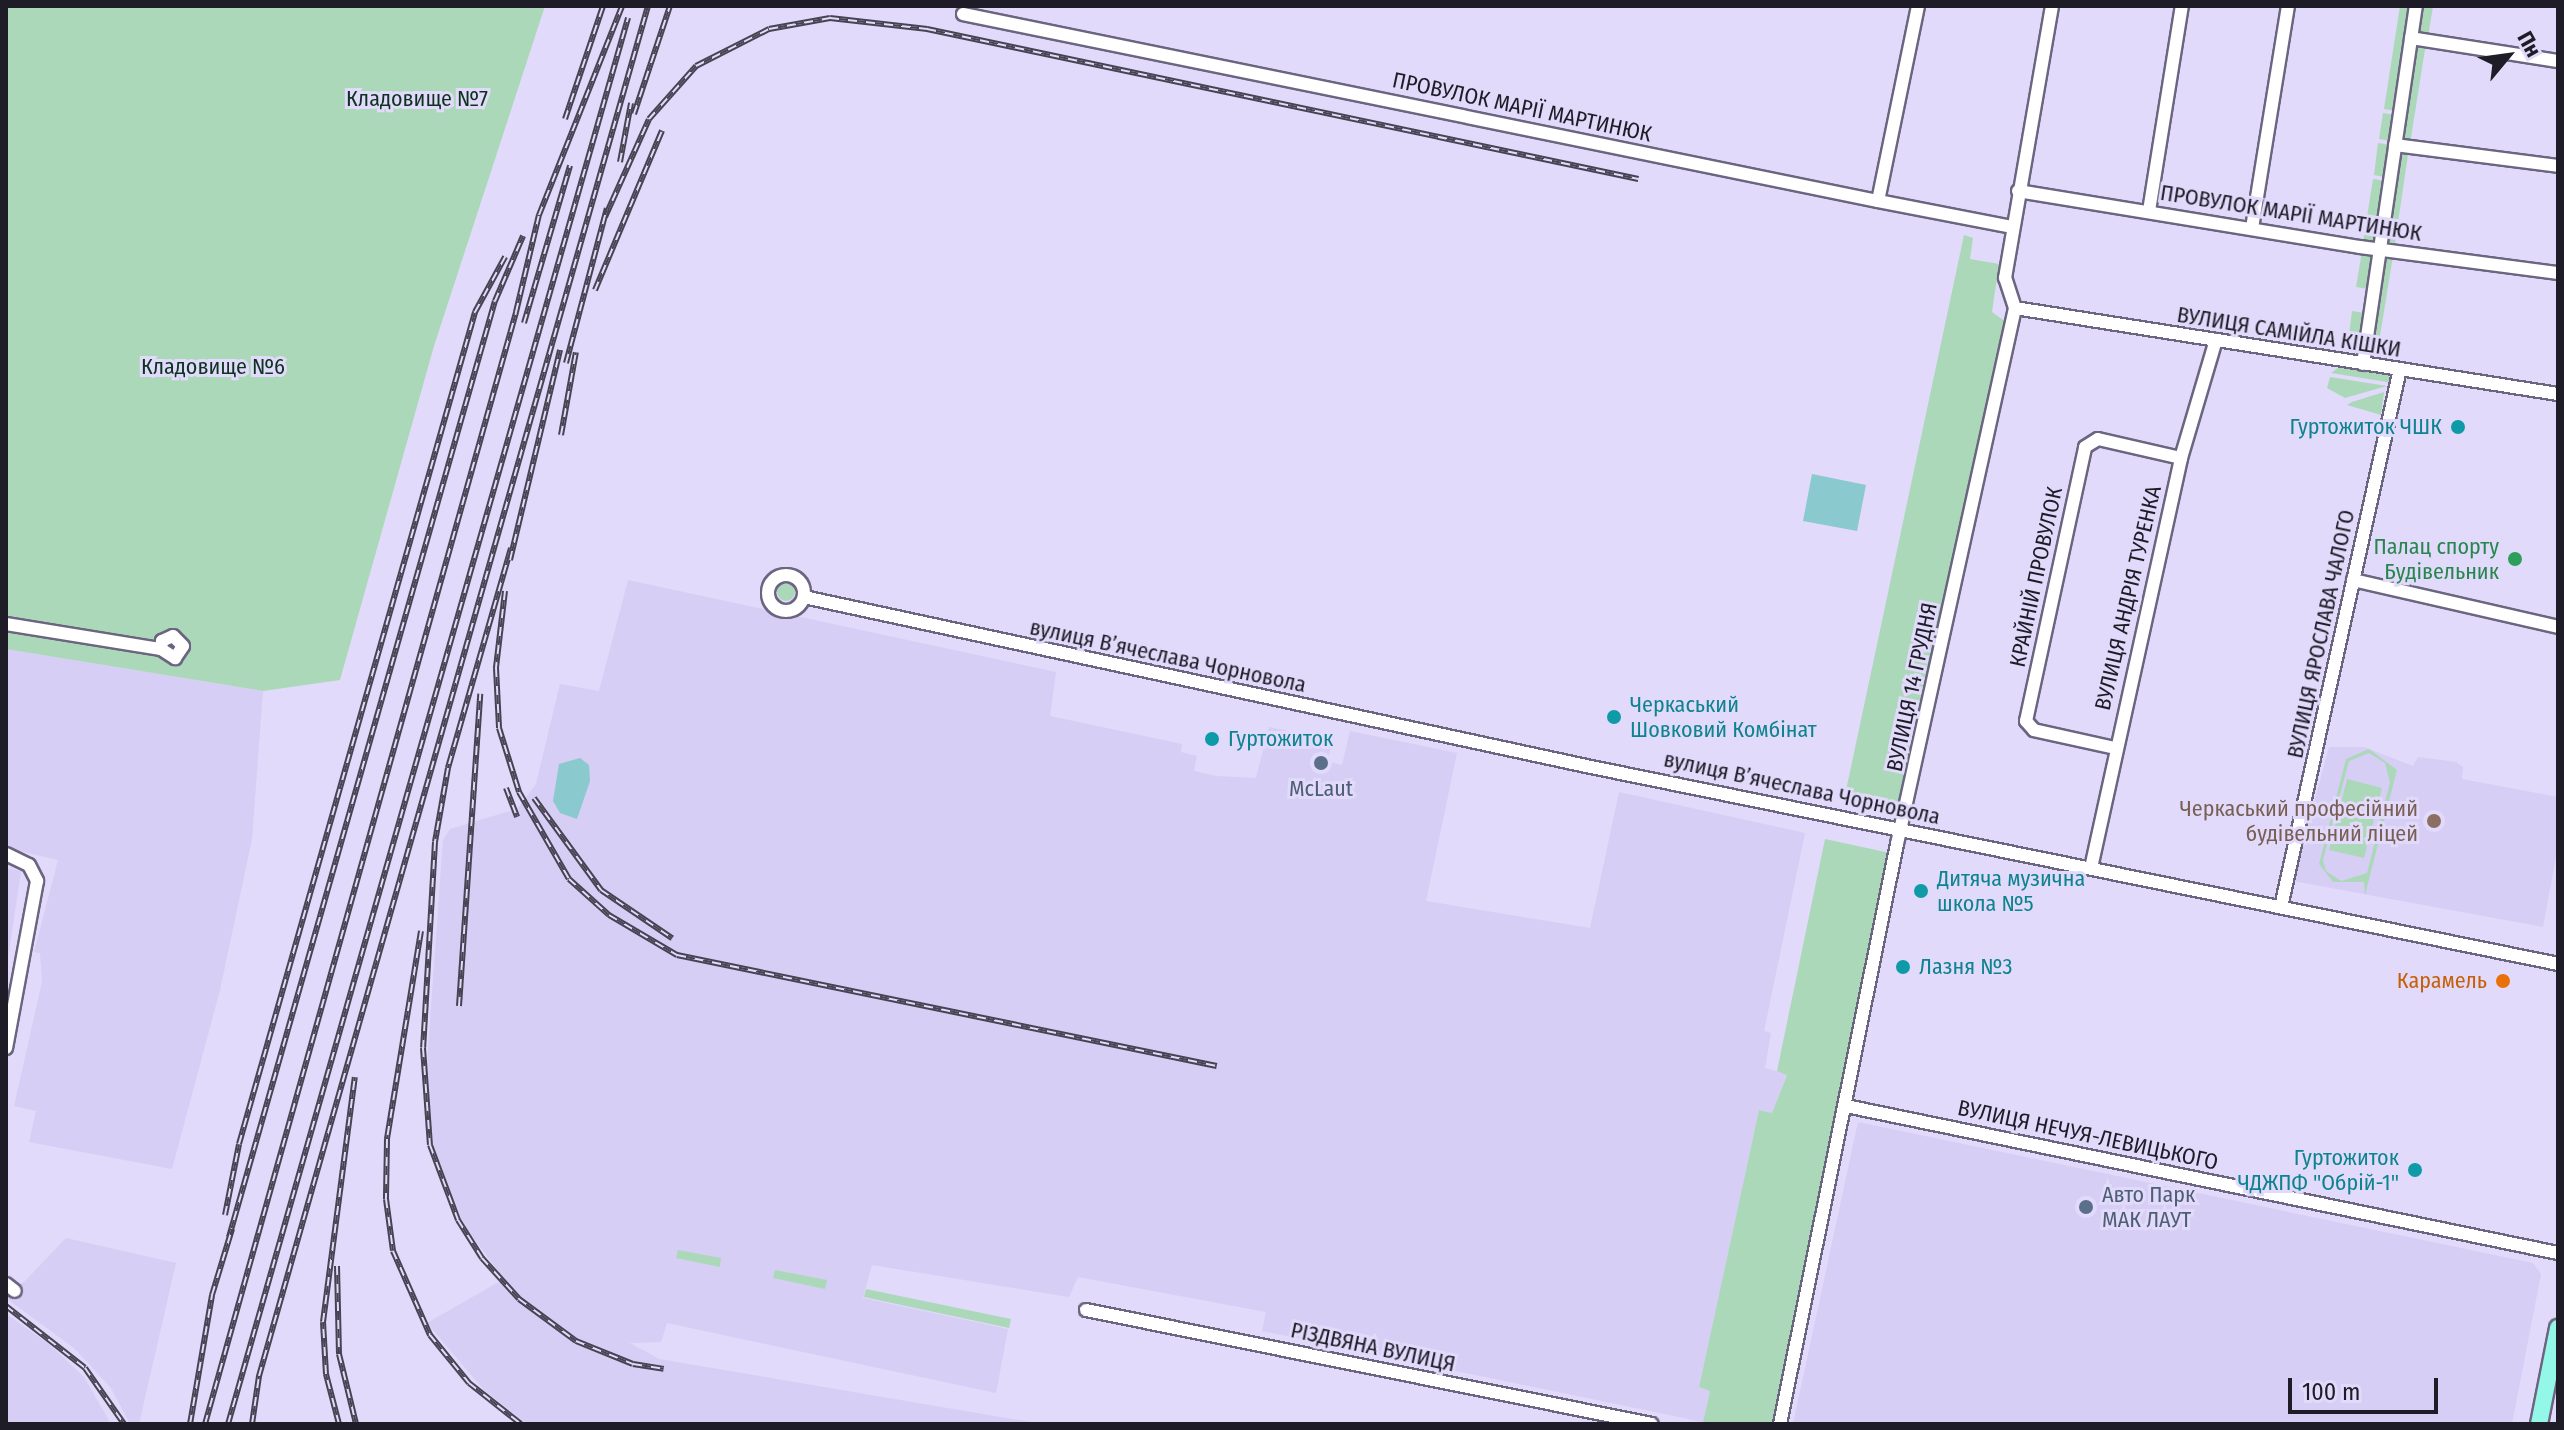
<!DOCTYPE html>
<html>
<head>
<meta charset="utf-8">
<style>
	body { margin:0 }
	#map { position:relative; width:2564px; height:1430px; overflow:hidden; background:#e1dafa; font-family:"Fira Sans Condensed",sans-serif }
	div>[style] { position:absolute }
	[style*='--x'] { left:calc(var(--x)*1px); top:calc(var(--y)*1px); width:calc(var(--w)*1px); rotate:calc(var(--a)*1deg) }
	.built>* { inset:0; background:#d6cef4 }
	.green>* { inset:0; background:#acd8ba }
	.round { border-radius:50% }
	.water>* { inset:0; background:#8ac9cd }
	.roads { filter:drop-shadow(2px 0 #6b6580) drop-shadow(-2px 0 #6b6580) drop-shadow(0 2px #6b6580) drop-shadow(0 -2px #6b6580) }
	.minor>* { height:12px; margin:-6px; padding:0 6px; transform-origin:6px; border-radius:6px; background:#fff }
	.minor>.ring { margin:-6px; padding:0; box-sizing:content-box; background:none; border:12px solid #fff; border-radius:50% }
	.major>* { height:16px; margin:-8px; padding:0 8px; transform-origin:8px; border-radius:8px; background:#94f8e8 }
	.rail>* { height:6px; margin-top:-3px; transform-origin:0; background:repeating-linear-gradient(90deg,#e1dafa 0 9px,#474353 0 18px); box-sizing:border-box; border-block:2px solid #474353 }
	.dots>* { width:22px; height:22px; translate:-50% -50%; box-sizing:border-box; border:4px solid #e1dafa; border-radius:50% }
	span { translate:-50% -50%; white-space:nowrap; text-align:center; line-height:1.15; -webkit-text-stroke:6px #e1dafa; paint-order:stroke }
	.park-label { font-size:22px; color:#0d331e }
	.street-label { font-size:22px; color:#1e1c27 }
	.culture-label { font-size:22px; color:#0d838f }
	.right { translate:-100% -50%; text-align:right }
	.left { translate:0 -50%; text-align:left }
	.leisure-label { font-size:22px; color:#27864d }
	.service-label { font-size:22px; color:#4e5e75 }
	.education-label { font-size:22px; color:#785e54 }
	.food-label { font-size:22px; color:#c56008 }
	.frame { position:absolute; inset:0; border:8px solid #1e1c27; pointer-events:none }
	.north { position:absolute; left:2468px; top:16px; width:80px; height:80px; -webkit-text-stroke:6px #e1dafa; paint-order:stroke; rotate:61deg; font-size:22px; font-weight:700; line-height:32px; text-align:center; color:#1e1c27 }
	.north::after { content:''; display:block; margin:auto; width:28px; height:36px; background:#1e1c27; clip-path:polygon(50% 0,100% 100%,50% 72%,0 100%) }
	.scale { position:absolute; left:2288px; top:1378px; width:150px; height:36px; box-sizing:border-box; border:4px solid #1e1c27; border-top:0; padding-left:10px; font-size:24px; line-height:28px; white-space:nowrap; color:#1e1c27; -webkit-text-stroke:6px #e1dafa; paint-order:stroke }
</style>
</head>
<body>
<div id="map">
	<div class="built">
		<i style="clip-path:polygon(628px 580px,1056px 672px,1050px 716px,1182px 744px,1181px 752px,1197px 756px,1194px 771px,1216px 776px,1256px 778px,1269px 727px,1332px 740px,1328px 761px,1342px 765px,1350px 731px,1457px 753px,1426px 901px,1590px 928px,1619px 792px,1805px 833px,1764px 1031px,1771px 1033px,1765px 1068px,1787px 1074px,1772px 1113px,1759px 1110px,1699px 1387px,1710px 1390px,1703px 1422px,1267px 1332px,1262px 1331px,1266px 1312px,1078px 1277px,1069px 1297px,872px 1265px,863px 1298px,1008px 1329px,996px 1393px,667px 1323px,661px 1342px,630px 1343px,659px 1359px,1042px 1424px,527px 1424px,484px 1390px,427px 1323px,504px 1279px,466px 1228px,439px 1173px,424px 1105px,443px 840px,450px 829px,517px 809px,536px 784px,560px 684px,599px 691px)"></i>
		<i style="clip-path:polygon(6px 649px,263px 691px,252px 839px,220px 990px,172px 1169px,29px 1142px,36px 1111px,14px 1106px,42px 982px,40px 953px,34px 952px,58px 860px,6px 848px)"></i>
		<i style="clip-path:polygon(2329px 747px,2364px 747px,2413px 766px,2418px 757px,2456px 762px,2463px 767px,2462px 779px,2558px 797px,2558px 845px,2543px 927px,2293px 881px)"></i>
		<i style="clip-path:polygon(6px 868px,21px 871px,6px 972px)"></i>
		<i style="clip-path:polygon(1858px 1122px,2533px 1263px,2541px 1274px,2512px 1424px,1793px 1424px)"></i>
		<i style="clip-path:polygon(66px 1238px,176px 1263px,139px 1424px,130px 1424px,111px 1388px,74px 1348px,6px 1298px,6px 1291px,24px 1282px)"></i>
		<i style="clip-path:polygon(6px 1314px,49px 1344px,84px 1377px,111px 1424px,6px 1424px)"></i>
	</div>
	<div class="green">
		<i style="clip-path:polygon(6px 6px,545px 6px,434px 346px,340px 680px,263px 691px,6px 649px)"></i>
		<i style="clip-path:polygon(2400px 6px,2410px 6px,2396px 111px,2384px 109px)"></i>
		<i style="clip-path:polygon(2420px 6px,2433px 6px,2428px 37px,2416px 35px)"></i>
		<i style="clip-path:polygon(2416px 42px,2426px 43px,2410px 144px,2400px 142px)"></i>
		<i style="clip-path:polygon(2383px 113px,2395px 115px,2391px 141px,2379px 139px)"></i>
		<i style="clip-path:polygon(2378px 143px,2390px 145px,2385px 177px,2374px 175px)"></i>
		<i style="clip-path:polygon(2399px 146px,2409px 148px,2395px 243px,2385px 241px)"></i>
		<i style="clip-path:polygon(2373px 179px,2385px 181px,2375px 244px,2363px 242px)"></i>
		<i style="clip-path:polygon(1964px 235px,1973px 238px,1970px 259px,1999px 264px,1992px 312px,2006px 322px,1901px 806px,1845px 795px)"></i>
		<i style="clip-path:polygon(2384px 248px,2394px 250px,2378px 348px,2368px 346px)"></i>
		<i style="clip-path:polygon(2362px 251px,2374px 253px,2368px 289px,2356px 287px)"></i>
		<i style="clip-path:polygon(2352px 311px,2364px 313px,2359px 345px,2348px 343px)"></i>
		<i style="clip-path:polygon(2339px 367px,2387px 374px,2393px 383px,2331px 373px)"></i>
		<i style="clip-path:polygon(2330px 377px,2387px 386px,2345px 398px,2327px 388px)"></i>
		<i style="clip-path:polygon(2384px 392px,2381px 415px,2347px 405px,2352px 402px)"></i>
		<i class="round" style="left:777px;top:583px;width:18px;height:18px"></i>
		<i style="clip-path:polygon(evenodd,2369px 749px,2397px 770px,2365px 895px,2364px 882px,2333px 882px,2319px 864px,2346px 759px,2369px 749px,2369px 753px,2385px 763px,2390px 782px,2367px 873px,2341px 881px,2326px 871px,2323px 860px,2349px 761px,2369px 753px)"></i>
		<i style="clip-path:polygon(2347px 779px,2382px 788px,2364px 858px,2329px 850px)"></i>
		<i style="clip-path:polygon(1825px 839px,1890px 853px,1776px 1423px,1703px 1422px,1710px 1391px,1699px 1387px,1759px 1110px,1772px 1113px,1787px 1075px,1777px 1071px)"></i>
		<i style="clip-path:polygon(678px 1250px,721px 1258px,720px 1267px,676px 1258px)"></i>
		<i style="clip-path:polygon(775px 1270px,827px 1280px,825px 1289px,773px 1278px)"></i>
		<i style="clip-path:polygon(866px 1289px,1011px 1319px,1009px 1328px,864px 1297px)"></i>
	</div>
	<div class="water">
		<i style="clip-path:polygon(1812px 474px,1866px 485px,1857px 531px,1803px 521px)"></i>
		<i style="clip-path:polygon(580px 758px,589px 765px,590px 781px,577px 819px,560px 813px,553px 801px,559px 764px)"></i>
	</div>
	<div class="roads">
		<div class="minor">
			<i style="--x:963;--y:14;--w:934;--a:11.55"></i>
			<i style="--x:1878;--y:201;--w:199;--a:-78.4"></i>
			<i style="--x:2411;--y:38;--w:149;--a:8.9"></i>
			<i style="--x:2395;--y:145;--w:164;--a:7.3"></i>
			<i style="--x:2018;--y:191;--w:347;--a:9.3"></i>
			<i style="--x:2360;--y:247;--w:200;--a:7.5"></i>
			<i style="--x:1878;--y:201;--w:136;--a:11"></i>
			<i style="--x:2149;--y:211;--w:208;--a:-80.9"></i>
			<i style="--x:2252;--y:228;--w:225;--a:-80.8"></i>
			<i style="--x:2015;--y:308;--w:550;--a:9"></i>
			<i style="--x:2363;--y:364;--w:362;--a:-81.6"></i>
			<i class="ring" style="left:768px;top:575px;width:24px;height:24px"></i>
			<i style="--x:2353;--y:580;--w:210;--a:12.9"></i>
			<i style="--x:804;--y:597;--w:805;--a:12.19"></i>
			<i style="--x:1591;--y:767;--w:987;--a:11.51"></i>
			<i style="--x:6;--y:624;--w:157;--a:9.2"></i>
			<i style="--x:161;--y:649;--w:17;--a:33"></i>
			<i style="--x:175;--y:658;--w:14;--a:-56"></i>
			<i style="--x:183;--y:646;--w:14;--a:-135"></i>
			<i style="--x:173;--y:636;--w:12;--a:156"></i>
			<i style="--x:162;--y:641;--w:8;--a:97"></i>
			<i style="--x:2115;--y:748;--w:83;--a:-167.5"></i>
			<i style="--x:2034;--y:730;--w:12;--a:-132"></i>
			<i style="--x:2026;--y:721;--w:280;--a:-77.8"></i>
			<i style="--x:2085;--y:447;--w:15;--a:-32"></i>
			<i style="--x:2098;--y:439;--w:85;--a:12.9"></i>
			<i style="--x:6;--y:854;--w:25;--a:26"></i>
			<i style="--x:29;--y:865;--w:18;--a:63"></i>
			<i style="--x:37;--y:881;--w:170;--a:100.5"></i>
			<i style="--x:2091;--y:868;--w:420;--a:-77.6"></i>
			<i style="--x:2181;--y:458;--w:123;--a:-73.5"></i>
			<i style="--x:2281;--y:907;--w:551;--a:-77.53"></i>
			<i style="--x:1846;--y:1106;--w:727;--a:11.67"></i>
			<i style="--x:6;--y:1284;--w:11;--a:38"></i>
			<i style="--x:1086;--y:1310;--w:577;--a:11.39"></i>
			<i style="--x:1780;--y:1424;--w:592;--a:-78.6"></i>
			<i style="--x:1897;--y:844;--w:549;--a:-77.58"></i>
			<i style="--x:2015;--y:308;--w:32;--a:-108"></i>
			<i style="--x:2005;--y:278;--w:276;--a:-80.2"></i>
		</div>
		<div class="major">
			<i style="--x:2539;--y:1424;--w:98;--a:-78.8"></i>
		</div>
	</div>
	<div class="rail">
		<i style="--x:634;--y:114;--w:114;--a:-71.6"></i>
		<i style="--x:565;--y:119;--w:119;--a:-71.4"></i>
		<i style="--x:620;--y:162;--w:60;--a:-79.4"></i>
		<i style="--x:605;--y:217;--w:107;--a:-65.8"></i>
		<i style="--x:649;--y:119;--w:71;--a:-48.4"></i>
		<i style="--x:696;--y:66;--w:82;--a:-26.9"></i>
		<i style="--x:769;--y:29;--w:62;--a:-10.2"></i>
		<i style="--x:830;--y:18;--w:98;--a:6.5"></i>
		<i style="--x:927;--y:29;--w:727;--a:11.91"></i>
		<i style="--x:595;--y:290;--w:173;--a:-67.2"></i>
		<i style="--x:524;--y:323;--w:164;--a:-73.7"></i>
		<i style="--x:566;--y:363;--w:160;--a:-75.2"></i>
		<i style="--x:561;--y:435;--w:84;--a:-79.8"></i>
		<i style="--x:511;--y:548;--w:229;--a:106"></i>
		<i style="--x:448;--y:768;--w:75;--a:100"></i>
		<i style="--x:435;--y:842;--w:206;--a:93.3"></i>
		<i style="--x:423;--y:1048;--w:97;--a:85.9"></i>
		<i style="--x:430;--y:1145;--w:80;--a:69.5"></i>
		<i style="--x:458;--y:1220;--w:45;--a:57.7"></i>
		<i style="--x:482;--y:1258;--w:55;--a:47.9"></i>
		<i style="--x:519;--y:1299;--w:71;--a:36.4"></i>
		<i style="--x:576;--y:1341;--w:61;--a:22"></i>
		<i style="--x:633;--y:1364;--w:31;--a:9"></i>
		<i style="--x:510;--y:560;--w:216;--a:-76.6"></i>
		<i style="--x:505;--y:591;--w:78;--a:96.7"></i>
		<i style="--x:496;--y:668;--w:60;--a:87.1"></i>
		<i style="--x:499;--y:728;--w:67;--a:72.6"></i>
		<i style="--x:519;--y:792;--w:100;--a:60.1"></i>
		<i style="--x:569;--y:879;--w:54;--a:42"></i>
		<i style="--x:609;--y:915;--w:79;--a:30.5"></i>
		<i style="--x:677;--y:955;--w:551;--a:11.62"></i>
		<i style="--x:506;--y:788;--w:31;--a:69"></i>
		<i style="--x:534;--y:798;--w:114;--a:53.9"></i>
		<i style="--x:601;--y:890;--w:86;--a:34.1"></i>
		<i style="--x:421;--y:931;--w:211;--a:99.3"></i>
		<i style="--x:387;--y:1139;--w:60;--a:91"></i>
		<i style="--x:386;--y:1199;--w:52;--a:82.3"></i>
		<i style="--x:393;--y:1251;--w:92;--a:66.2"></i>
		<i style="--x:430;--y:1335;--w:62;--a:50.9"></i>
		<i style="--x:469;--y:1383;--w:66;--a:38.3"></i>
		<i style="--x:459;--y:1006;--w:313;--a:-86.1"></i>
		<i style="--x:225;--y:1215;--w:72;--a:-78.8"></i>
		<i style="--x:239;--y:1144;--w:865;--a:-74.16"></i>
		<i style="--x:475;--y:312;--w:63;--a:-61.4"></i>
		<i style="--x:229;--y:1237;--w:973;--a:-74.14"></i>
		<i style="--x:495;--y:301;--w:71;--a:-66.7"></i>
		<i style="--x:337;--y:1266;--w:88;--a:88.7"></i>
		<i style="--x:339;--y:1354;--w:72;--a:76.3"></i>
		<i style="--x:6;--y:1306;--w:100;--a:38.1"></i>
		<i style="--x:85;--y:1368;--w:68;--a:55.1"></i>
		<i style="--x:190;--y:1424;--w:131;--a:-80.3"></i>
		<i style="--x:212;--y:1295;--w:69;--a:-73.1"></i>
		<i style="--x:205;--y:1424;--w:1155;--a:-74.37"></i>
		<i style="--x:516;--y:312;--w:100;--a:-76.7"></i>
		<i style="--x:539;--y:215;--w:225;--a:-68.3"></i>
		<i style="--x:228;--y:1424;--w:1462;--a:-74.12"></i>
		<i style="--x:252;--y:1424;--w:49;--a:-81.7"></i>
		<i style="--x:259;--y:1376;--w:1424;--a:-74.15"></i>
		<i style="--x:339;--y:1424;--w:52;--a:-104.6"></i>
		<i style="--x:326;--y:1374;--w:52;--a:-93.3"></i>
		<i style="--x:323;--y:1322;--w:247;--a:-82.6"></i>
	</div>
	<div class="dots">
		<i style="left:2458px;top:427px;background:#0f9aa8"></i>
		<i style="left:2515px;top:559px;background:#2e9e5b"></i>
		<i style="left:1614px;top:717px;background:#0f9aa8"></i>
		<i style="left:1212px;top:739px;background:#0f9aa8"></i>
		<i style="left:1321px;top:763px;background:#5c6f8a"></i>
		<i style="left:2434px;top:821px;background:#8d6e63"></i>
		<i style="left:1921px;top:891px;background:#0f9aa8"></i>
		<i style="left:1903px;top:967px;background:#0f9aa8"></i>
		<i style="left:2503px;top:981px;background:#e8710a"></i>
		<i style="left:2415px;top:1170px;background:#0f9aa8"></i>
		<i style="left:2086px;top:1207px;background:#5c6f8a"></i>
	</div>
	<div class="park-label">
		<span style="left:417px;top:99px">Кладовище №7</span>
		<span style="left:213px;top:367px">Кладовище №6</span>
	</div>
	<div class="street-label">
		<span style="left:1522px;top:107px;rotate:12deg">ПРОВУЛОК МАРІЇ МАРТИНЮК</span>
		<span style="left:2291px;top:213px;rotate:9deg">ПРОВУЛОК МАРІЇ МАРТИНЮК</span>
		<span style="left:2289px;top:332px;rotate:9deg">ВУЛИЦЯ САМІЙЛА КІШКИ</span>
		<span style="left:2036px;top:577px;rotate:-78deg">КРАЙНІЙ ПРОВУЛОК</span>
		<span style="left:2128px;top:598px;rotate:-77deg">ВУЛИЦЯ АНДРІЯ ТУРЕНКА</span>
		<span style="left:2321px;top:634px;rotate:-78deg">ВУЛИЦЯ ЯРОСЛАВА ЧАЛОГО</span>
		<span style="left:1168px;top:656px;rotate:12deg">вулиця Вʼячеслава Чорновола</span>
		<span style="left:1912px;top:687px;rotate:-78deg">ВУЛИЦЯ 14 ГРУДНЯ</span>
		<span style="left:1802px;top:788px;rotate:12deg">вулиця Вʼячеслава Чорновола</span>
		<span style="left:2088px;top:1135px;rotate:12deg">ВУЛИЦЯ НЕЧУЯ-ЛЕВИЦЬКОГО</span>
		<span style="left:1373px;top:1347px;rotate:12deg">РІЗДВЯНА ВУЛИЦЯ</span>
	</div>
	<div class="culture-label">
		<span class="right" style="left:2442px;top:427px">Гуртожиток ЧШК</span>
		<span class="left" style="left:1630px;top:717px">Черкаський<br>Шовковий Комбінат</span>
		<span class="left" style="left:1228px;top:739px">Гуртожиток</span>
		<span class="left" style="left:1937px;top:891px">Дитяча музична<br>школа №5</span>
		<span class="left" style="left:1919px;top:967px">Лазня №3</span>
		<span class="right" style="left:2399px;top:1170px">Гуртожиток<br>ЧДЖПФ "Обрій-1"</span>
	</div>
	<div class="leisure-label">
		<span class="right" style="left:2499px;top:559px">Палац спорту<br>Будівельник</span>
	</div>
	<div class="service-label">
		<span style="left:1321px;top:789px">McLaut</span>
		<span class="left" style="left:2102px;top:1207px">Авто Парк<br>МАК ЛАУТ</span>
	</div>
	<div class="education-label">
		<span class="right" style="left:2418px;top:821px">Черкаський професійний<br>будівельний ліцей</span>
	</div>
	<div class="food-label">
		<span class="right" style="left:2487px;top:981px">Карамель</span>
	</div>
	<div class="frame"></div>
	<div class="north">Пн</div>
	<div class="scale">100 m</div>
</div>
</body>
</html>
